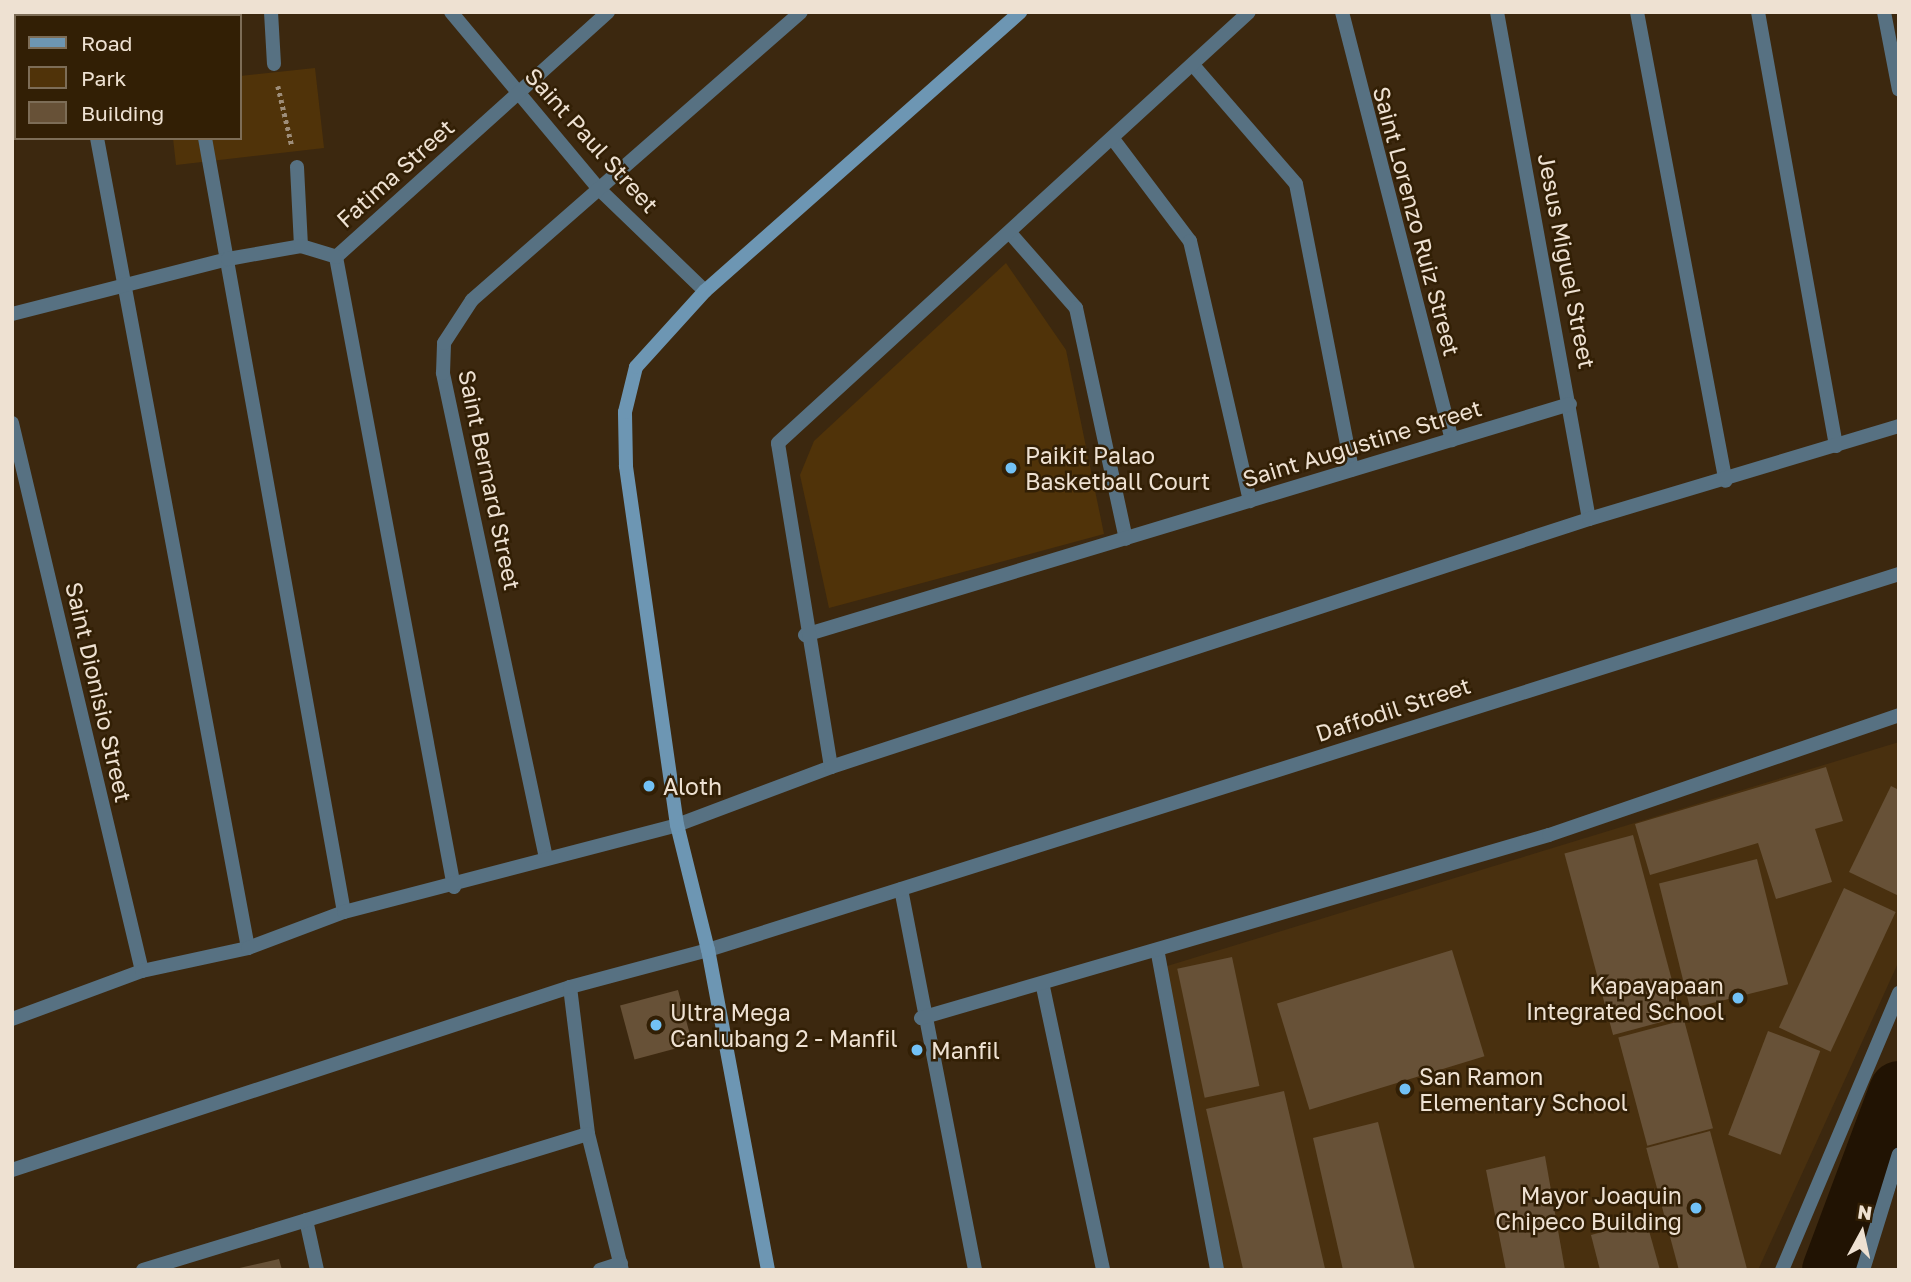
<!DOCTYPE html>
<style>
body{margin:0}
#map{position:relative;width:1911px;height:1282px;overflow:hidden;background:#3c280f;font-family:"Golos Text",sans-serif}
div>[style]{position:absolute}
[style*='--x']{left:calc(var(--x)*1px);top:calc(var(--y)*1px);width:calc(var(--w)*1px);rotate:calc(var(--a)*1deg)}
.built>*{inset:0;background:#49300f}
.green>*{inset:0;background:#503309}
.river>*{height:61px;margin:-30.5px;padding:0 30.5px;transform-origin:30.5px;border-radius:30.5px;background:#211303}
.building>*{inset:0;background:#675137;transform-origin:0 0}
.path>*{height:4.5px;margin-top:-2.25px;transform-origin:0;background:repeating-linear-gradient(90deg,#9e8e7a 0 3.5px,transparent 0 7px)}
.street>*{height:14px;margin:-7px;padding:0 7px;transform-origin:7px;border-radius:7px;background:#577182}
.secondary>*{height:14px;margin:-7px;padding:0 7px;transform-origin:7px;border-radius:7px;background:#6d96b3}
.dots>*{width:19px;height:19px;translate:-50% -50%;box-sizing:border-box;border:4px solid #321f05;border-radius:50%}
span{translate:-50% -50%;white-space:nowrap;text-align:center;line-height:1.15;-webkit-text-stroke:5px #321f05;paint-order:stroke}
.street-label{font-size:23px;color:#eee1d2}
.poi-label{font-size:23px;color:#eee1d2}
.left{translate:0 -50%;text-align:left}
.right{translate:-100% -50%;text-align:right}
.frame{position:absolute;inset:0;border:14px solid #eee1d2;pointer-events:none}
.legend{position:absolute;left:14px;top:14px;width:228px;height:126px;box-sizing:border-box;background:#321f05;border:2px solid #7d6d57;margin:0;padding:9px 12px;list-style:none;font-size:21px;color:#eee1d2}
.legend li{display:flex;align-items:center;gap:14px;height:35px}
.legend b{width:35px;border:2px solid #7d6d57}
.north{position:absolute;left:1827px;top:1198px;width:70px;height:70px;-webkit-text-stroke:5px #321f05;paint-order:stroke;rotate:8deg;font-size:19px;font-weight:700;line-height:28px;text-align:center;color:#eee1d2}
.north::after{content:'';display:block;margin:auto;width:24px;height:32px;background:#eee1d2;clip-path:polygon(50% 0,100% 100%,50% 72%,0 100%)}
</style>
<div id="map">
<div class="built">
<i style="clip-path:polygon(1899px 742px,1899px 961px,1758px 1270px,1224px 1270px,1164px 967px)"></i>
</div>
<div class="green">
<i style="clip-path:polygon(315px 68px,324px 148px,176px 165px,173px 138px,240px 138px,240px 76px)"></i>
<i style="clip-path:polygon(1006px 263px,1066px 350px,1104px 534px,829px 608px,800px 475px,814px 441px)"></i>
</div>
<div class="river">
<i style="--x:1832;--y:1270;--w:191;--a:-69.5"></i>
</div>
<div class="building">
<i style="clip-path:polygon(1826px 767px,1843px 821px,1815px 829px,1832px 882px,1776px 899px,1758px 843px,1650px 875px,1635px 824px)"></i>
<i style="clip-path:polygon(1891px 786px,1899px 790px,1899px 896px,1849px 872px)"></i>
<i style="left:1633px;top:835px;width:188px;height:71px;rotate:75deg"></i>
<i style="left:1757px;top:859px;width:129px;height:101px;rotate:76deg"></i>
<i style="left:1844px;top:888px;width:57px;height:154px;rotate:25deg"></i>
<i style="left:1452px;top:950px;width:111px;height:183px;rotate:73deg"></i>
<i style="left:1232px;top:957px;width:132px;height:56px;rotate:78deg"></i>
<i style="left:678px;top:990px;width:56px;height:60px;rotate:75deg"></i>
<i style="left:1684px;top:1020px;width:112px;height:68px;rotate:75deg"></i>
<i style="left:1768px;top:1031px;width:56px;height:111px;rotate:21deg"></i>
<i style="left:1284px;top:1091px;width:183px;height:80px;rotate:77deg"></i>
<i style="clip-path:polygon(1378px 1122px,1415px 1270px,1343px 1270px,1313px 1138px)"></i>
<i style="left:1710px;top:1131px;width:144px;height:66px;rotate:75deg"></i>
<i style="clip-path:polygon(1545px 1156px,1565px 1270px,1506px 1270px,1486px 1170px)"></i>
<i style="clip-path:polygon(1646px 1220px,1660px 1270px,1600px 1270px,1591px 1235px)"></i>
<i style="clip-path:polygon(279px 1259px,282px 1270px,235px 1270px,235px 1269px)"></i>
</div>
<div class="path">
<i style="--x:278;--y:86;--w:62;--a:76.9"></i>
</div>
<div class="street">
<i style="--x:72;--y:12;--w:4;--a:90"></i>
<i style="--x:181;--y:12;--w:4;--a:90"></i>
<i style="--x:271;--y:12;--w:52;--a:86.7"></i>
<i style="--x:451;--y:12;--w:231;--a:50.1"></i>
<i style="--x:599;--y:189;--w:147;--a:43.9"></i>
<i style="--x:1342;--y:12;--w:442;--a:75.6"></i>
<i style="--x:1497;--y:12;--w:515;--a:79.72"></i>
<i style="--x:1637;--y:12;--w:477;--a:79.3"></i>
<i style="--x:1758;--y:12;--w:441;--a:79.8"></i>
<i style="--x:1884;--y:12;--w:79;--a:79.1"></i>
<i style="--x:1193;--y:65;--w:157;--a:49.1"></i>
<i style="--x:1296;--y:184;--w:291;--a:78.9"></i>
<i style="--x:97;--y:138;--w:824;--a:79.44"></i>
<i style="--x:205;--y:138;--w:786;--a:79.82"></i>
<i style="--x:1113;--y:139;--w:128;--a:53"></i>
<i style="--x:1190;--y:241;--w:267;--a:77"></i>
<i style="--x:297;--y:167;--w:79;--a:87.1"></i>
<i style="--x:1010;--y:233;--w:100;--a:48.7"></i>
<i style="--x:1076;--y:308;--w:236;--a:77.8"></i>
<i style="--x:336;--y:257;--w:641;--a:79.39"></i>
<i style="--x:336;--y:257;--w:366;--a:-42"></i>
<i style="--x:12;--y:314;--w:223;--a:-14.3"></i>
<i style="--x:228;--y:259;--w:74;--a:-10.1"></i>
<i style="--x:301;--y:246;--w:37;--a:17"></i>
<i style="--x:12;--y:423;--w:563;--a:76.65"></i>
<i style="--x:805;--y:635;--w:799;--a:-16.8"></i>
<i style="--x:831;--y:767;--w:328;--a:-99.3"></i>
<i style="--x:778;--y:443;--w:638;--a:-42.46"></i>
<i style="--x:546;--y:858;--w:496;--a:-102"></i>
<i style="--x:443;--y:373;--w:30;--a:-88"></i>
<i style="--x:444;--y:343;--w:51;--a:-56.9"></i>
<i style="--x:472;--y:300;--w:437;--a:-41.2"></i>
<i style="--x:901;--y:889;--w:388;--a:79"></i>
<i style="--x:1158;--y:954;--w:321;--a:79.4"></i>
<i style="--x:570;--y:987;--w:148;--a:83"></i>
<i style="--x:588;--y:1134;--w:140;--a:76"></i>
<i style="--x:1043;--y:987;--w:289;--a:78"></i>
<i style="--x:921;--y:1018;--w:654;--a:-16.25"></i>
<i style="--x:1549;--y:835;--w:370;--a:-18.9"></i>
<i style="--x:12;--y:1019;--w:139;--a:-20.3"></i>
<i style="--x:142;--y:971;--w:108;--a:-12.2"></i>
<i style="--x:248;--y:948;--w:103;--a:-20.6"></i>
<i style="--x:344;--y:912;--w:344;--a:-14.6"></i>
<i style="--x:677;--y:825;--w:165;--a:-20.6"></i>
<i style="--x:831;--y:767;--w:798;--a:-18.12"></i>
<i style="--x:1589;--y:519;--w:324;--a:-16.7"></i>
<i style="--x:12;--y:1170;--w:587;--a:-18.16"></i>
<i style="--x:570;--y:987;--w:143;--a:-15"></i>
<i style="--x:708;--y:950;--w:1249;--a:-17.52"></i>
<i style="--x:306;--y:1220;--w:51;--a:77.6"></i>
<i style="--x:143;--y:1270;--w:465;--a:-17"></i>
<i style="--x:600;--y:1270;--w:22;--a:-18"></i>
<i style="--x:1782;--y:1270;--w:301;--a:-67.1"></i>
<i style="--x:1863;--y:1270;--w:121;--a:-72.8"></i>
</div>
<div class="secondary">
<i style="--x:768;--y:1270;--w:326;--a:-100.6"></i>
<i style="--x:708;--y:950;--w:129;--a:-103.9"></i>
<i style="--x:677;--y:825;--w:363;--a:-98.1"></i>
<i style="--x:626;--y:466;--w:54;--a:-91.1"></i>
<i style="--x:625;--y:412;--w:46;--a:-76.3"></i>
<i style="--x:636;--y:367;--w:103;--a:-47.8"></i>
<i style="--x:705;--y:291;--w:421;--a:-41.5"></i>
</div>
<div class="dots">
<i style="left:1011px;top:468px;background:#72c1f5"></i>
<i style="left:649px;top:786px;background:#72c1f5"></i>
<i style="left:1738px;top:998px;background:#72c1f5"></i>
<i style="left:656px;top:1025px;background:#72c1f5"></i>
<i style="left:917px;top:1050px;background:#72c1f5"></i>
<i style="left:1405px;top:1089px;background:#72c1f5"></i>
<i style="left:1696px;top:1208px;background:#72c1f5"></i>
</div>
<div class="street-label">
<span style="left:592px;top:140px;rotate:48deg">Saint Paul Street</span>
<span style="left:395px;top:173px;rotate:-42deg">Fatima Street</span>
<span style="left:1417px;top:221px;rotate:75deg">Saint Lorenzo Ruiz Street</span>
<span style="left:1567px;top:261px;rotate:79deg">Jesus Miguel Street</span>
<span style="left:1362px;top:443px;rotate:-17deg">Saint Augustine Street</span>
<span style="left:490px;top:480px;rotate:78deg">Saint Bernard Street</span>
<span style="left:99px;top:692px;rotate:77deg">Saint Dionisio Street</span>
<span style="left:1393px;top:709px;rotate:-18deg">Daffodil Street</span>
</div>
<div class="poi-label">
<span class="left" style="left:1025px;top:468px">Paikit Palao<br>Basketball Court</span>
<span class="left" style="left:663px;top:786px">Aloth</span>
<span class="right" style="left:1724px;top:998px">Kapayapaan<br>Integrated School</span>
<span class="left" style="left:670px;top:1025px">Ultra Mega<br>Canlubang 2 - Manfil</span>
<span class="left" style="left:931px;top:1050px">Manfil</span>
<span class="left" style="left:1419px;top:1089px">San Ramon<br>Elementary School</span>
<span class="right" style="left:1682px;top:1208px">Mayor Joaquin<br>Chipeco Building</span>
</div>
<div class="frame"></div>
<ul class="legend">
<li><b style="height:9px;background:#6d96b3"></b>Road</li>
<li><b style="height:19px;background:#503309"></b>Park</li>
<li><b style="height:19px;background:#675137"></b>Building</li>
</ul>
<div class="north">N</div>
</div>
